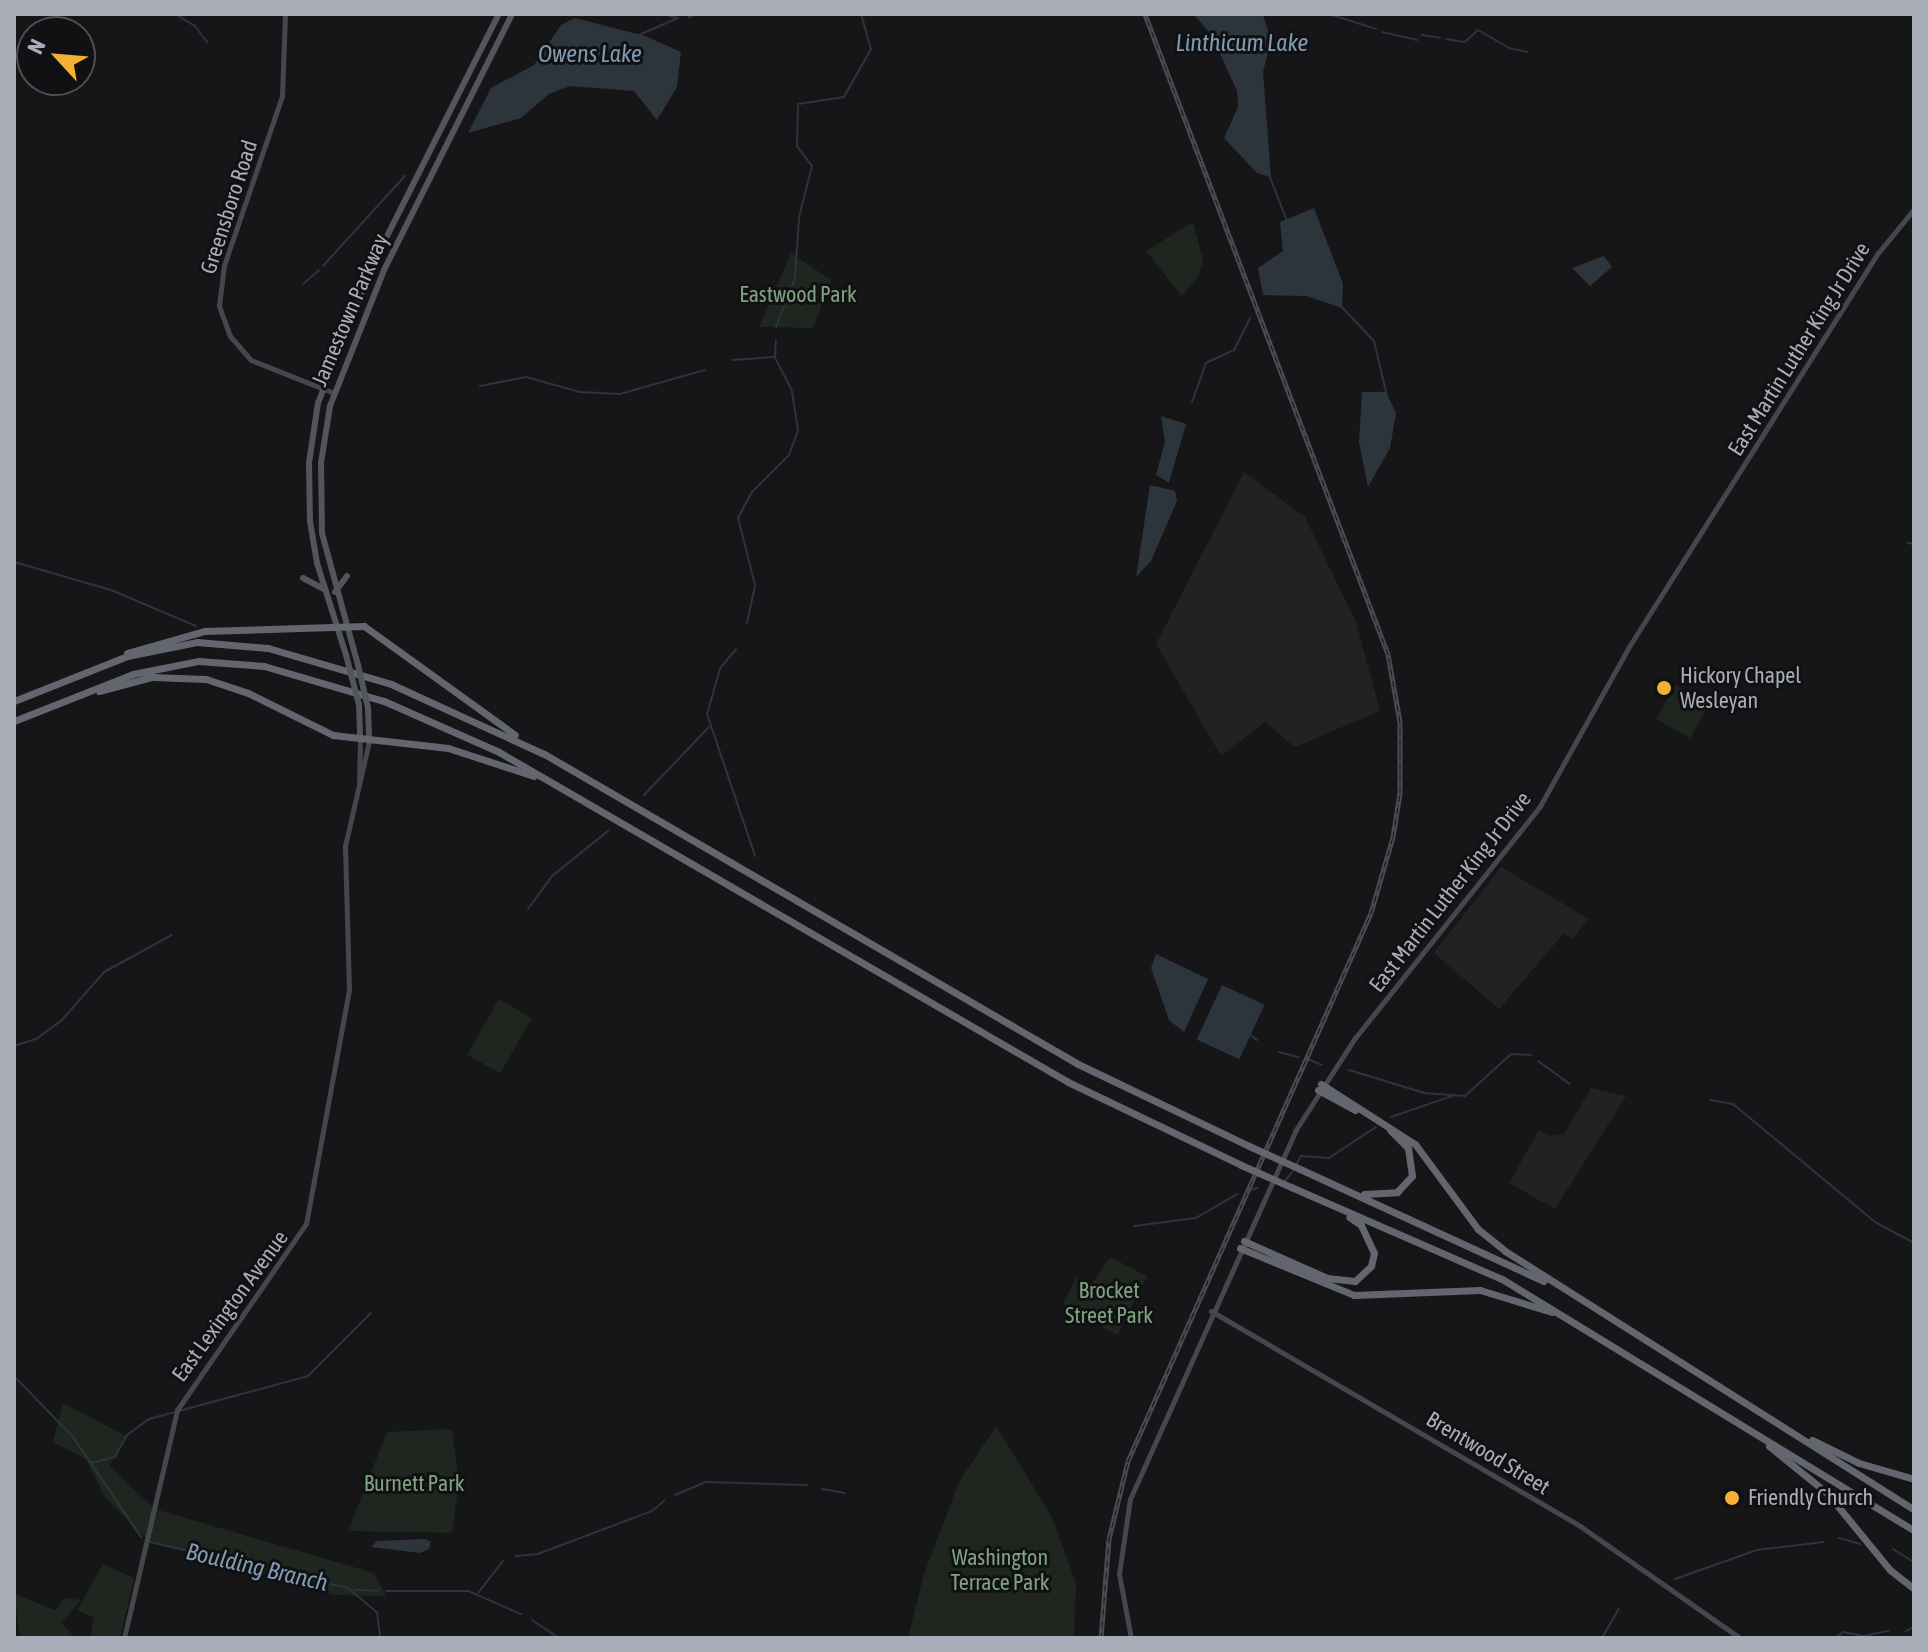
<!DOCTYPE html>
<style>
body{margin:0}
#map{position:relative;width:1928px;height:1652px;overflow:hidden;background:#161618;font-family:"Asap Condensed",sans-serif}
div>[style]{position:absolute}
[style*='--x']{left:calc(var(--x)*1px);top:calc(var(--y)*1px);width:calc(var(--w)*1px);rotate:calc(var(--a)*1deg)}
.built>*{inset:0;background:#222225}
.green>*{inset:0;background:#1e261f;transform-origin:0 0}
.water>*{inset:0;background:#2c353c;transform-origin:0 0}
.stream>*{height:2px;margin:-1px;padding:0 1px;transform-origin:1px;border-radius:1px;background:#2c353c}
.secondary>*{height:5px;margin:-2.5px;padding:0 2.5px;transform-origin:2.5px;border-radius:2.5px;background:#45474d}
.primary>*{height:6px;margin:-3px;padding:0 3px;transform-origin:3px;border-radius:3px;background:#53555c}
.motorway>*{height:7px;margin:-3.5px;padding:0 3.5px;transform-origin:3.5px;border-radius:3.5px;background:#63666e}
.rail>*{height:5px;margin-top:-2.5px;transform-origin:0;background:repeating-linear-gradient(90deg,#111113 0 6px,#4a4c52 0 12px);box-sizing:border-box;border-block:2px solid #4a4c52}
.primary-bridge>*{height:6px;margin:-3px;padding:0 3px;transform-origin:3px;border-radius:3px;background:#53555c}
.motorway-bridge>*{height:7px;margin:-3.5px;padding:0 3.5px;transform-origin:3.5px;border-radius:3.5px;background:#63666e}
.dots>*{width:22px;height:22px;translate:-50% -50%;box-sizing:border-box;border:4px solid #111113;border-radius:50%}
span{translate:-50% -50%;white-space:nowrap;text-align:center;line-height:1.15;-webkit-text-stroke:6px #111113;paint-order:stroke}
.street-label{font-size:22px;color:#a8adb8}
.park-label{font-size:22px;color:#7fa381}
.poi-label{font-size:22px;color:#a8adb8}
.left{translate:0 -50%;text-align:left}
.water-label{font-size:24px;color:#7f9bb3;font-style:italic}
.frame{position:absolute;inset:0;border:16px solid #a8adb8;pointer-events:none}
.north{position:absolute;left:16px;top:16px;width:80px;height:80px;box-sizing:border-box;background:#111113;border:2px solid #4d4f55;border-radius:50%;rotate:296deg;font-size:22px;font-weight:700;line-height:32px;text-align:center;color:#a8adb8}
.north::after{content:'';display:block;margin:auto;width:28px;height:36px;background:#f2b134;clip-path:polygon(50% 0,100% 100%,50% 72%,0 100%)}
</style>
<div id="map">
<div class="built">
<i style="clip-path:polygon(1244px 472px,1305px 517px,1356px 622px,1380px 711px,1295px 747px,1265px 722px,1221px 756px,1156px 644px)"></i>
<i style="clip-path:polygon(1501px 867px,1589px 919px,1572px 939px,1564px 933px,1499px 1009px,1434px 953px)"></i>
<i style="clip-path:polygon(1591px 1088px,1626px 1096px,1555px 1209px,1509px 1183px,1539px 1130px,1549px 1136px,1564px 1134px)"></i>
</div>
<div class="green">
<i style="clip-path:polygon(1193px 222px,1203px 260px,1199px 275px,1182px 296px,1146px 251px)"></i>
<i style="clip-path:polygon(791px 253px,831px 280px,813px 328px,759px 327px)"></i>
<i style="left:1675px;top:685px;width:39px;height:39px;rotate:29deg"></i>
<i style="left:499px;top:999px;width:38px;height:64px;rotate:30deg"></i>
<i style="clip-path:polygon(1110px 1257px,1147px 1276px,1117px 1335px,1063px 1304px,1076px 1278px,1091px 1285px)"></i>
<i style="clip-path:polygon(63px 1403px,126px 1436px,109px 1466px,155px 1509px,374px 1573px,386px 1596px,334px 1595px,147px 1540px,104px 1496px,86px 1459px,53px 1442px)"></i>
<i style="clip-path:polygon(996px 1426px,1052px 1517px,1076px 1583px,1074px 1638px,908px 1638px,924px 1574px,959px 1482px)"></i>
<i style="clip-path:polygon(452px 1429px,459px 1482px,452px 1533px,348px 1531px,387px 1432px)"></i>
<i style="clip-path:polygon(103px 1564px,134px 1578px,120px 1638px,90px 1638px,94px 1618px,77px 1610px)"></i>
<i style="clip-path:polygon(14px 1594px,55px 1610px,64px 1598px,81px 1600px,62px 1623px,75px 1638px,20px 1638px)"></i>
</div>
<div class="water">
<i style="clip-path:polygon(1193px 14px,1263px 14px,1271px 41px,1263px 72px,1271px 177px,1257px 173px,1224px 138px,1238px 107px,1237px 91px,1211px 34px)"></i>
<i style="clip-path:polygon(575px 18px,645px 36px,681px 52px,677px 87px,657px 120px,634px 91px,570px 86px,549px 94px,521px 118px,468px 133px,491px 88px,534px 65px,561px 25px)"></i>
<i style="clip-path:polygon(1314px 208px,1343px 284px,1342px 308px,1306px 296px,1263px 295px,1258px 268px,1283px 251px,1280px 222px)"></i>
<i style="clip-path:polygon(1604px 256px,1612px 267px,1590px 286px,1572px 268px)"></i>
<i style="clip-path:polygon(1362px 392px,1386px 392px,1396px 413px,1390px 448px,1368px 487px,1359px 442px)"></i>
<i style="clip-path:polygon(1161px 416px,1186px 424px,1169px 483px,1156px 475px,1165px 442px)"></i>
<i style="clip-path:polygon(1150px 485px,1175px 491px,1177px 501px,1151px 561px,1136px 577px)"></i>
<i style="clip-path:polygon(1156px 954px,1208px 979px,1184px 1032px,1169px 1020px,1151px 968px)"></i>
<i style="left:1222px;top:985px;width:47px;height:60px;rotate:25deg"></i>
<i style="clip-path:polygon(426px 1539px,431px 1542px,429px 1549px,420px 1553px,371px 1547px,377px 1541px)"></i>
</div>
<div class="stream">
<i style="--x:175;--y:14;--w:23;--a:31"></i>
<i style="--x:195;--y:26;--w:21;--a:53"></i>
<i style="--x:664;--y:14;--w:13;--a:18"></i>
<i style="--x:1329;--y:14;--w:49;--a:17.7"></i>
<i style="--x:689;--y:17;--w:8;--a:-23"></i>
<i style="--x:1382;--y:32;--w:36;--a:13"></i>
<i style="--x:639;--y:35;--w:43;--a:-23.6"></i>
<i style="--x:1422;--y:35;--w:18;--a:9"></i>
<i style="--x:1446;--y:39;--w:19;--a:9"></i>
<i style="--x:1465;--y:42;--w:18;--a:-43"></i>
<i style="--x:1478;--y:30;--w:36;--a:30"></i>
<i style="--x:1509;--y:48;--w:19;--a:12"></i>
<i style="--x:1269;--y:175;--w:49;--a:68.6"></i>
<i style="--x:323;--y:266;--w:122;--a:-47.7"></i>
<i style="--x:303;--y:284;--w:21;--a:-41"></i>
<i style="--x:1342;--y:307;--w:47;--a:46.7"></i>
<i style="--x:1374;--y:341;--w:57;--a:76.7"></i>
<i style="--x:776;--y:327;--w:53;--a:-68.8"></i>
<i style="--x:795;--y:278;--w:61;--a:-86.2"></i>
<i style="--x:799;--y:217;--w:53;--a:-75.7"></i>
<i style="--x:812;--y:166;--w:25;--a:-127"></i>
<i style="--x:797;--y:146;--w:42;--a:-88.6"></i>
<i style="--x:798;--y:104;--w:47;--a:-8.7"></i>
<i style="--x:844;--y:97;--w:55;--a:-60.6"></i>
<i style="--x:871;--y:49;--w:36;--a:-106"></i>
<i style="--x:732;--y:360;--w:42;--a:-4.1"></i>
<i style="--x:480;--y:386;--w:47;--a:-11.1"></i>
<i style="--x:526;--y:377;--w:56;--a:15.5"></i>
<i style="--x:580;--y:392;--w:40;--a:2.9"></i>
<i style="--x:620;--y:394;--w:88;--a:-15.8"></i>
<i style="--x:1192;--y:402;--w:41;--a:-70.3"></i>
<i style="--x:1206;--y:363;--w:31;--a:-25"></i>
<i style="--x:1234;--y:350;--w:36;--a:-63"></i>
<i style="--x:1908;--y:543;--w:6;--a:9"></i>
<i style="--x:14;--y:562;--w:101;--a:16.1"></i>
<i style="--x:111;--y:590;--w:92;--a:23"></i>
<i style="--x:747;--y:623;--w:39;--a:-78"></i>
<i style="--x:755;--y:585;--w:69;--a:-104.2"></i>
<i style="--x:738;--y:518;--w:30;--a:-62"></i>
<i style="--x:752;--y:492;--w:52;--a:-45"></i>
<i style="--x:789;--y:455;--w:27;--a:-70"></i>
<i style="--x:798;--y:430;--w:39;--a:-99"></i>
<i style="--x:792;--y:391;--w:38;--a:-117"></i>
<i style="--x:775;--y:357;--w:17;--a:-87"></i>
<i style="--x:736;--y:649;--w:26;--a:129"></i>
<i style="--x:720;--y:669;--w:47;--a:106.1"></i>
<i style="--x:707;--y:714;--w:150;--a:71.3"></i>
<i style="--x:644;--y:795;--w:94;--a:-46.3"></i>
<i style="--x:528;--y:909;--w:41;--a:-54"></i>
<i style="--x:552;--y:876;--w:72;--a:-38.8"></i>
<i style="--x:1249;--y:1034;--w:10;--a:37"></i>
<i style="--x:14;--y:1046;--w:23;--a:-18"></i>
<i style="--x:36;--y:1039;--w:32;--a:-36"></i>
<i style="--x:62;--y:1020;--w:64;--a:-48.8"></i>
<i style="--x:104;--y:972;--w:77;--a:-28.6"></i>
<i style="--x:1279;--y:1052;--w:20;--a:15"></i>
<i style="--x:1308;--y:1059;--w:15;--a:23"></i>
<i style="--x:1538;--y:1061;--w:39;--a:36"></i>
<i style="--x:1349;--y:1070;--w:78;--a:17"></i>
<i style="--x:1424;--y:1093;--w:41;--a:4.2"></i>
<i style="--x:1465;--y:1096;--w:62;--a:-42.4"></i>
<i style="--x:1511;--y:1054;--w:20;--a:3"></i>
<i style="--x:1710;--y:1100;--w:23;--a:10"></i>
<i style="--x:1733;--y:1104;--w:185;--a:39.7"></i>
<i style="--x:1875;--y:1222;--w:44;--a:28.3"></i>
<i style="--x:1391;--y:1117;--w:65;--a:-19"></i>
<i style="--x:1296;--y:1165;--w:10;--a:-61"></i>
<i style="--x:1301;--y:1156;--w:28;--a:4"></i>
<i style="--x:1329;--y:1158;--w:56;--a:-33.4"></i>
<i style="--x:1285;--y:1181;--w:13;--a:-51"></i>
<i style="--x:1250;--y:1190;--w:8;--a:-14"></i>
<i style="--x:1134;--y:1226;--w:63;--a:-7.4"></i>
<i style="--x:1196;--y:1218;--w:48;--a:-30.3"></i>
<i style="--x:14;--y:1376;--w:85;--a:46"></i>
<i style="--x:73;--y:1437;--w:121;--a:55.8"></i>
<i style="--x:91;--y:1463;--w:25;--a:-14"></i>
<i style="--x:115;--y:1457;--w:25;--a:-61"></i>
<i style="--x:127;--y:1435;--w:27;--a:-36"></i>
<i style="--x:149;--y:1419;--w:165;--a:-15.1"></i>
<i style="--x:308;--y:1376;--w:89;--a:-45"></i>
<i style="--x:822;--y:1489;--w:23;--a:10"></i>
<i style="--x:675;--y:1495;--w:34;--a:-23"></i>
<i style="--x:706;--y:1482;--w:101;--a:1.7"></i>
<i style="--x:1839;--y:1538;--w:22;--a:16"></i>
<i style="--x:150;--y:1542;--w:203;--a:13.1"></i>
<i style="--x:348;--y:1588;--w:38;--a:40"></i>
<i style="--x:377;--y:1612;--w:26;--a:83"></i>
<i style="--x:1893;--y:1549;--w:25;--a:32"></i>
<i style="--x:516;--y:1556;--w:22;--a:-5"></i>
<i style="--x:538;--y:1554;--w:122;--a:-20.7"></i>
<i style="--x:652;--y:1511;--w:16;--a:-40"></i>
<i style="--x:1675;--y:1579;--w:87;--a:-19.5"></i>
<i style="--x:1757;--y:1550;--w:67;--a:-6.8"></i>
<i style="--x:355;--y:1590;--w:23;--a:2"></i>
<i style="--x:386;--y:1591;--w:82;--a:0"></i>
<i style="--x:468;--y:1591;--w:58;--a:23.5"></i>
<i style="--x:478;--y:1593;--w:41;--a:-52"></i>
<i style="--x:532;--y:1620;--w:32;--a:34"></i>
<i style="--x:1906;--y:1631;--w:9;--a:-27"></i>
<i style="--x:1602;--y:1638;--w:34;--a:-60"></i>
<i style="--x:1836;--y:1638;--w:9;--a:-41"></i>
<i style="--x:1843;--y:1632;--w:21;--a:11"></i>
<i style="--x:1864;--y:1636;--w:25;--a:-12"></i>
</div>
<div class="secondary">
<i style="--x:285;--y:14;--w:82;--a:92.1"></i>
<i style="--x:282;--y:96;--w:179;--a:108.9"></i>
<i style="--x:224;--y:265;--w:41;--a:97"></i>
<i style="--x:219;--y:306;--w:32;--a:70"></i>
<i style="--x:230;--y:336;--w:32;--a:49"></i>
<i style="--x:251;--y:360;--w:89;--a:21.7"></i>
<i style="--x:359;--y:781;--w:41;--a:-88.6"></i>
<i style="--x:1211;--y:1311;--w:427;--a:30.2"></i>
<i style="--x:1580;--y:1526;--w:195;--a:35"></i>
<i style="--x:124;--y:1638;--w:234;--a:-76.9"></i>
<i style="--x:177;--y:1410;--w:226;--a:-55.3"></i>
<i style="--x:306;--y:1224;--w:238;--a:-79.6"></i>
<i style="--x:349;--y:990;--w:144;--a:-91.6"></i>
<i style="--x:345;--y:846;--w:108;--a:-77.1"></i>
<i style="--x:1131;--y:1638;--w:65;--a:-100.6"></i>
<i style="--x:1119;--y:1574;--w:76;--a:-81.7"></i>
<i style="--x:1130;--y:1499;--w:403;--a:-65.8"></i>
<i style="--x:1295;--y:1131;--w:111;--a:-57.2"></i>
<i style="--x:1355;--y:1038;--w:297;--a:-51.4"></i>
<i style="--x:1540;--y:806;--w:184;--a:-60.8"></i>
<i style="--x:1630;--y:645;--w:464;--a:-57.7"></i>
<i style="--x:1878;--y:253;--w:57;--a:-50.7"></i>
</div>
<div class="primary">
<i style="--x:303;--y:578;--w:24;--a:28"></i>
<i style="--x:335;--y:592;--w:20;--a:-53"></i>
<i style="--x:346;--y:655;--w:96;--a:-107.5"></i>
<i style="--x:317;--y:563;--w:43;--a:-99.5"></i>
<i style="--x:310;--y:521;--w:58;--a:-91"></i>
<i style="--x:309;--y:463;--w:61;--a:-81.5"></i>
<i style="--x:318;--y:403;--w:149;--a:-68.4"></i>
<i style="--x:373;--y:264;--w:280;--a:-63.3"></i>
<i style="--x:358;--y:665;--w:137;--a:-105.3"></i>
<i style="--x:322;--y:533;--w:70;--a:-90.8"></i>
<i style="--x:321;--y:463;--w:58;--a:-81"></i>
<i style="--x:330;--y:406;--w:146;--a:-68.3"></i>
<i style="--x:384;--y:270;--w:286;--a:-63.4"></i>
<i style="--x:359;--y:705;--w:35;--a:88"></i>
<i style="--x:368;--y:708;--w:33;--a:88"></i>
</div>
<div class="motorway">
<i style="--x:127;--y:653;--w:81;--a:-15.8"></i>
<i style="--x:205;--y:631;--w:159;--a:-1.8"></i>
<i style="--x:364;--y:626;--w:186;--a:35.8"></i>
<i style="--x:99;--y:691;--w:55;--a:-14.8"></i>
<i style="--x:152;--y:677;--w:54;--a:2.1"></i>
<i style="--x:206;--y:679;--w:44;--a:18.4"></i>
<i style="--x:248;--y:693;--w:95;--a:26.3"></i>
<i style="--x:333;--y:735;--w:116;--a:6.4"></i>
<i style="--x:448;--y:748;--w:90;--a:18"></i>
<i style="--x:14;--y:701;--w:122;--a:-21.7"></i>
<i style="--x:127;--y:656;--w:71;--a:-11.3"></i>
<i style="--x:197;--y:642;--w:71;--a:4.8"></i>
<i style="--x:268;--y:648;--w:128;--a:16.3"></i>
<i style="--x:391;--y:684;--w:170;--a:24.6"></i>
<i style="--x:546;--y:755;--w:615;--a:30.15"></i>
<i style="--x:1078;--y:1064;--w:190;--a:25.6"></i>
<i style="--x:14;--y:721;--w:128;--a:-21.6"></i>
<i style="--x:133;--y:674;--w:66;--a:-11.3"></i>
<i style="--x:198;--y:661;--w:66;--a:4.3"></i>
<i style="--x:264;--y:666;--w:125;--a:16.3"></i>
<i style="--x:384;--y:701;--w:126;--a:23.9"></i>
<i style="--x:499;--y:752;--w:658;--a:30.11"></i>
<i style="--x:1068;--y:1082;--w:192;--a:25.6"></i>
<i style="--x:1321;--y:1084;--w:112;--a:32.6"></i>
<i style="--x:1415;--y:1144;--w:106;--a:53.5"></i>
<i style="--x:1478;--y:1229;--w:35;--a:39"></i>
<i style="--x:1505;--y:1251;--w:484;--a:32.3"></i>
<i style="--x:1318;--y:1090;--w:42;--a:28.4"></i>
<i style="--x:1300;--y:1169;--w:268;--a:24.7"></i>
<i style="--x:1291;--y:1187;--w:230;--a:23.6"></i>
<i style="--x:1502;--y:1279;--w:482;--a:31.4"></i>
<i style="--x:1364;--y:1194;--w:33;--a:-3"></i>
<i style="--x:1397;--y:1192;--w:22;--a:-47"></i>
<i style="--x:1412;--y:1176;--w:28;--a:-98"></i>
<i style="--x:1408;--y:1148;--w:25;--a:-135"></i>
<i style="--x:1244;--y:1241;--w:91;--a:24"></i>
<i style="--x:1327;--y:1278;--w:28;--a:6"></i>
<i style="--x:1355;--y:1281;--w:22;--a:-43"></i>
<i style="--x:1371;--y:1266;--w:13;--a:-77"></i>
<i style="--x:1374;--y:1253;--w:31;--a:-115"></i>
<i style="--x:1361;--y:1225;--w:14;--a:-146"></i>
<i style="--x:1240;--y:1248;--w:123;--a:22.4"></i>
<i style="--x:1354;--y:1295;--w:126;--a:-2.3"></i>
<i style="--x:1480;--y:1290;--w:75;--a:17"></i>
<i style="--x:1812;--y:1440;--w:52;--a:26.1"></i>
<i style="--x:1859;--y:1463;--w:57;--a:16.2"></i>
<i style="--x:1769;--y:1446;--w:75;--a:39"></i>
<i style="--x:1827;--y:1493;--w:99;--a:50.7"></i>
<i style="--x:1890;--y:1570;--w:31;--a:38"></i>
</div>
<div class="rail">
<i style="--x:1101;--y:1638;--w:99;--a:-85.4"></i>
<i style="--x:1109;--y:1539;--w:80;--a:-76.3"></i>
<i style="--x:1128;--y:1461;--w:599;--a:-66.09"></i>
<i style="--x:1371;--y:913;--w:79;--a:-73.9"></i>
<i style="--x:1393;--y:837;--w:45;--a:-81"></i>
<i style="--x:1400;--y:793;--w:71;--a:-90"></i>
<i style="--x:1400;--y:722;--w:69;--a:-100"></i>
<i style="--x:1388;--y:654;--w:685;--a:-110.79"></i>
</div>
<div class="primary-bridge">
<i style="--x:346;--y:655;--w:52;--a:75.4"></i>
<i style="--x:358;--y:665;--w:44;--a:76.9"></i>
</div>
<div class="motorway-bridge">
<i style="--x:1249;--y:1146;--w:56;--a:24.3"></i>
<i style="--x:1241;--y:1165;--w:55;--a:23.7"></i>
</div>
<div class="dots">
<i style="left:1664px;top:688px;background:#f2b134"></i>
<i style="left:1732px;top:1498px;background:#f2b134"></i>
</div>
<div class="street-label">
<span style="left:229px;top:207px;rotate:-72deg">Greensboro Road</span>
<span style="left:350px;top:310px;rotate:-67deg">Jamestown Parkway</span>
<span style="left:1799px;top:349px;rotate:-58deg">East Martin Luther King Jr Drive</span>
<span style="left:1450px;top:892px;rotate:-52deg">East Martin Luther King Jr Drive</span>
<span style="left:230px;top:1306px;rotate:-54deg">East Lexington Avenue</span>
<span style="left:1488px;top:1453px;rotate:31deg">Brentwood Street</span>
</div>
<div class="park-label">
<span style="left:798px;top:295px">Eastwood Park</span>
<span style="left:1109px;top:1303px">Brocket<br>Street Park</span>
<span style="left:414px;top:1484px">Burnett Park</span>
<span style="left:1000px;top:1570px">Washington<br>Terrace Park</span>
</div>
<div class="poi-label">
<span class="left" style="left:1680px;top:688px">Hickory Chapel<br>Wesleyan</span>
<span class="left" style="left:1748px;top:1498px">Friendly Church</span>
</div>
<div class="water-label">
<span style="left:1242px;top:43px">Linthicum Lake</span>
<span style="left:590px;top:54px">Owens Lake</span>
<span style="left:257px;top:1567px;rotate:13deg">Boulding Branch</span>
</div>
<div class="frame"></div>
<div class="north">N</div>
</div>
